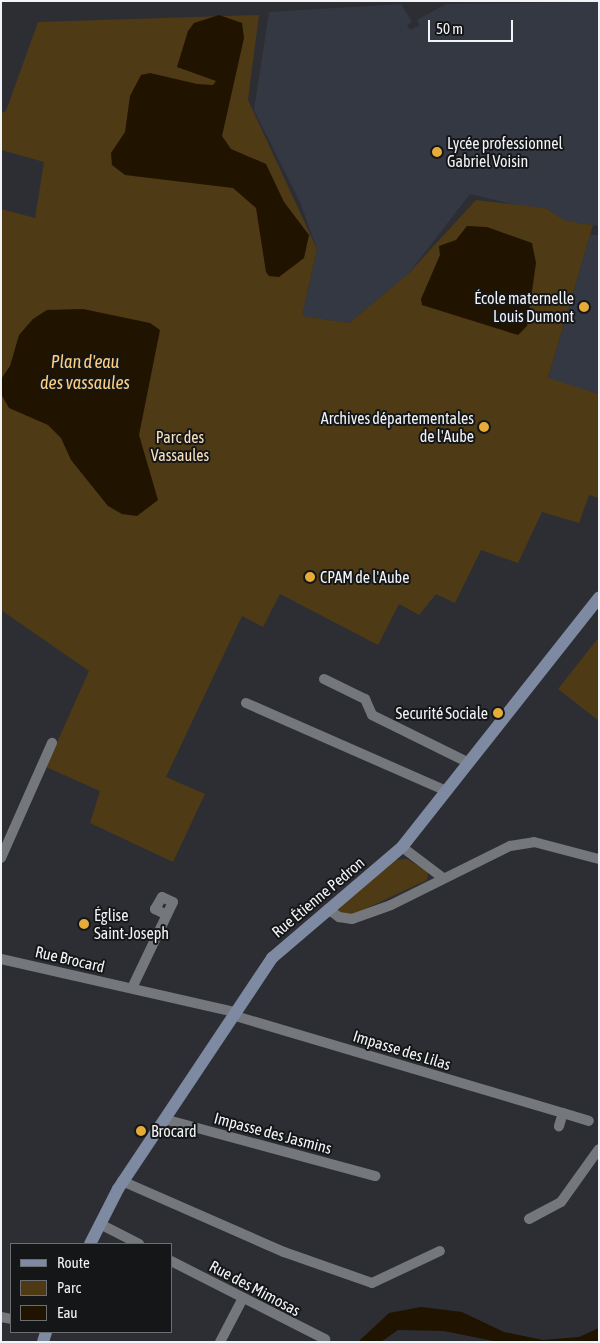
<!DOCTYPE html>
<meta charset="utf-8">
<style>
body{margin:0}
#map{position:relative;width:600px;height:1343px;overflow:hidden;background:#2c2e33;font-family:"Asap Condensed",sans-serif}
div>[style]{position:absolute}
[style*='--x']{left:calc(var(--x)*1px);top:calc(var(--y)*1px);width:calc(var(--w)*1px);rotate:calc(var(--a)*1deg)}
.built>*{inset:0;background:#343843}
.green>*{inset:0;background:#4e3a14}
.water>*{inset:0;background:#201400}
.street>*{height:10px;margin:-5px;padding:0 5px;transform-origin:5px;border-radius:5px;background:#74777c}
.secondary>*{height:12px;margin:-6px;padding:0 6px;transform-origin:6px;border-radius:6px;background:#7e89a2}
.dots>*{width:14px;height:14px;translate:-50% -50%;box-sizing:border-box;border:2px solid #151618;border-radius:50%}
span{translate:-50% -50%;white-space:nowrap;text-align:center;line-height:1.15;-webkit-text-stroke:4px #151618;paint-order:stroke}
.poi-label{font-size:16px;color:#f1f3f6}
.left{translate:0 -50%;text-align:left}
.right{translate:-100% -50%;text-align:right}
.park-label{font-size:16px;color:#f8e1bc}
.street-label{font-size:16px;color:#f1f3f6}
.water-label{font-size:18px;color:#fdd082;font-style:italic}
.frame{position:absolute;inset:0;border:2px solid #f1f3f6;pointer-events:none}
.legend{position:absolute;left:10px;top:1243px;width:162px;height:90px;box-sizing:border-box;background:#151618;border:1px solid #6d6e71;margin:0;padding:6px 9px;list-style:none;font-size:15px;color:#f1f3f6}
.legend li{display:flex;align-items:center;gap:10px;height:25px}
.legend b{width:25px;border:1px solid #6d6e71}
.scale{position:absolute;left:428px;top:20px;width:85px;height:22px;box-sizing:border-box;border:2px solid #f1f3f6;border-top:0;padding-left:6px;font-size:15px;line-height:18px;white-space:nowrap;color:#f1f3f6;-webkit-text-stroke:4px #151618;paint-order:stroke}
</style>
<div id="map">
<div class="built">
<i style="clip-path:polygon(599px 2px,599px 226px,566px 221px,545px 208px,529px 208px,470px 194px,408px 274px,349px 323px,302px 316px,317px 249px,300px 202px,254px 110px,269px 12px,401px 4px,412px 22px,407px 25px,410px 30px,420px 25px,417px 20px,446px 4px)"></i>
<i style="clip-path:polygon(590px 235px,599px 235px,599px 394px,548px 379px)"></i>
</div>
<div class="green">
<i style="clip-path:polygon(259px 15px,248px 100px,317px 249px,302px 316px,349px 323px,408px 274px,476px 200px,545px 208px,566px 221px,593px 225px,548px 378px,599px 394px,599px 498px,589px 495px,579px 523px,542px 512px,518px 563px,481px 550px,455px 603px,436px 594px,419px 615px,399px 604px,378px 645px,280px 594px,263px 627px,242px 616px,166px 777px,205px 794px,173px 862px,90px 823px,100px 791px,46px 767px,89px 671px,1px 610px,1px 209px,35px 218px,44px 162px,1px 150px,1px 113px,6px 111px,38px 22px)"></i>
<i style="clip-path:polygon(599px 637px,599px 721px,558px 689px)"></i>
<i style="clip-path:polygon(407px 859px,428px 872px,427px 880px,350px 916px,337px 912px,338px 906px,394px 860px)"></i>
</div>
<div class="water">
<i style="clip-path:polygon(219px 15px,242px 23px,244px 38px,222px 136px,231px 149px,266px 164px,284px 202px,309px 235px,304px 258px,279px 277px,269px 276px,266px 272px,256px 208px,233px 188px,125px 175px,112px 165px,111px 153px,125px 132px,130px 96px,141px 75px,150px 73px,197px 84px,213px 85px,216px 81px,177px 67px,188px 31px,194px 23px)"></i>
<i style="clip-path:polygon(467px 226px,487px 227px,532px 243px,536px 263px,527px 326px,518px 335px,422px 305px,421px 299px,440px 255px,439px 246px,456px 240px)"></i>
<i style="clip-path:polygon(83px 309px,150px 323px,160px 330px,139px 435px,158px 500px,137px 516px,122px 514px,108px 506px,71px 460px,61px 438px,48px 425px,9px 408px,1px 394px,1px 379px,10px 366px,19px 335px,33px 319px,47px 310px)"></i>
<i style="clip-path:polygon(421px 1307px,462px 1312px,504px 1332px,543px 1340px,579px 1337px,599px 1328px,599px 1342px,498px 1342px,444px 1331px,398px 1330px,381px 1342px,358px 1342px,389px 1313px)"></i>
</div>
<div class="street">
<i style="--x:324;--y:679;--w:46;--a:26"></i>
<i style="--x:365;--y:699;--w:17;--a:66"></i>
<i style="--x:372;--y:715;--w:108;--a:26.3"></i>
<i style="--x:246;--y:703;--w:219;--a:23.7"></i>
<i style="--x:402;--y:847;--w:51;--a:37.1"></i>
<i style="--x:1;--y:858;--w:126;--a:-66.1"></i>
<i style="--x:328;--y:909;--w:14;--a:36"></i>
<i style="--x:339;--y:917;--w:13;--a:9"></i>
<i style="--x:352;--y:919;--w:41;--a:-19.7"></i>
<i style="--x:391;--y:905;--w:133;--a:-26.4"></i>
<i style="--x:510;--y:846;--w:24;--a:-9"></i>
<i style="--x:534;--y:842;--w:67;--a:14.7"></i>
<i style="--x:1;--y:959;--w:239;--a:12.8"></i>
<i style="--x:132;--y:988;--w:95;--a:-64.5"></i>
<i style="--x:173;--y:902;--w:12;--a:-156"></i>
<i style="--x:162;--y:897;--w:14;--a:120"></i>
<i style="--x:155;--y:909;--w:13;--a:27"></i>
<i style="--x:232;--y:1015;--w:345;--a:16.5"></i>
<i style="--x:563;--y:1113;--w:14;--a:107"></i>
<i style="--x:563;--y:1113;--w:27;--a:17"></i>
<i style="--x:164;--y:1119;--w:219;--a:15.1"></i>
<i style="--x:122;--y:1181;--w:177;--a:23.7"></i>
<i style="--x:284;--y:1252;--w:93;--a:19.4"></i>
<i style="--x:372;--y:1283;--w:75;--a:-25.2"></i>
<i style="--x:529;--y:1219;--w:36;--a:-28"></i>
<i style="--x:561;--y:1202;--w:65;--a:-54.4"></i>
<i style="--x:100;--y:1224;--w:44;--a:27.1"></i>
<i style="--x:171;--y:1261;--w:173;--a:26.9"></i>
<i style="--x:1;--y:1317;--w:10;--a:11"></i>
<i style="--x:220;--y:1342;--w:50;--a:-62.4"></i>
</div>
<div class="secondary">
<i style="--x:90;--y:1244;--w:62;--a:-63"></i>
<i style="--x:118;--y:1189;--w:278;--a:-56.3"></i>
<i style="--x:272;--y:958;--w:171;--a:-40.5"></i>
<i style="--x:402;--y:847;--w:318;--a:-51.7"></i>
<i style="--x:43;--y:1342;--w:10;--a:-73"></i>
</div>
<div class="dots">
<i style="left:437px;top:152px;background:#e7ac37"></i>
<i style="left:584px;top:307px;background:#e7ac37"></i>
<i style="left:484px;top:427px;background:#e7ac37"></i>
<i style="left:310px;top:577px;background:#e7ac37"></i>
<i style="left:498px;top:713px;background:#e7ac37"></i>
<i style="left:84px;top:924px;background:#e7ac37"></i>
<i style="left:141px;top:1131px;background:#e7ac37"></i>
</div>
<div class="poi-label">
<span class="left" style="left:447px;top:152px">Lycée professionnel<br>Gabriel Voisin</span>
<span class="right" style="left:574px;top:307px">École maternelle<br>Louis Dumont</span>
<span class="right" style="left:474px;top:427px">Archives départementales<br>de l'Aube</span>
<span class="left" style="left:320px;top:577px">CPAM de l'Aube</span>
<span class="right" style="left:488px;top:713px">Securité Sociale</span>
<span class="left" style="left:94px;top:924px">Église<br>Saint-Joseph</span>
<span class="left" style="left:151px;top:1131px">Brocard</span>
</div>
<div class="park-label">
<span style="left:180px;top:446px">Parc des<br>Vassaules</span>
</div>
<div class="street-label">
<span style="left:318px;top:897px;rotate:-40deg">Rue Étienne Pedron</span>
<span style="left:70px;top:959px;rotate:13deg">Rue Brocard</span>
<span style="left:402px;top:1050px;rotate:17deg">Impasse des Lilas</span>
<span style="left:273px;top:1133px;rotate:15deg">Impasse des Jasmins</span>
<span style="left:255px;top:1288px;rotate:28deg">Rue des Mimosas</span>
</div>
<div class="water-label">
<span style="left:85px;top:373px">Plan d'eau<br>des vassaules</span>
</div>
<div class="frame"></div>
<ul class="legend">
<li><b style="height:6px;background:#7e89a2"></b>Route</li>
<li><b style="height:14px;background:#4e3a14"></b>Parc</li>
<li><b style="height:14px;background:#201400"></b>Eau</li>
</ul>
<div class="scale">50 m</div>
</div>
